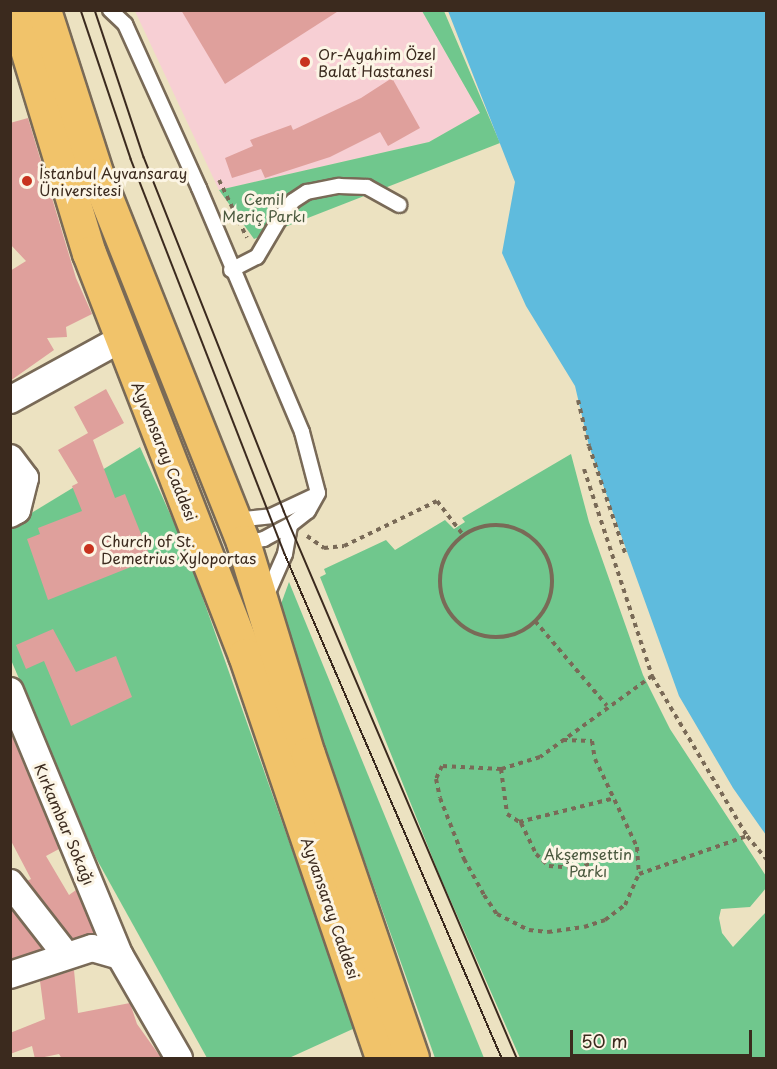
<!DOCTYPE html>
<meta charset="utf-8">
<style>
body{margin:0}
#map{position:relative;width:777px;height:1069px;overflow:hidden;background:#ece2c1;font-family:"Playpen Sans",sans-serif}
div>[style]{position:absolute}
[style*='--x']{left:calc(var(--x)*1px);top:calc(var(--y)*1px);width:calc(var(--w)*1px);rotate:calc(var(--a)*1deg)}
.built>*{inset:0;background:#f7cfd4}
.green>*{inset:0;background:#70c78d}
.water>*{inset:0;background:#5fbbdd}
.building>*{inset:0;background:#dfa09c}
.path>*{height:4px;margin-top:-2px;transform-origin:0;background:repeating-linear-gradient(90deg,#796a57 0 4.5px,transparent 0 9px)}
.path>.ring{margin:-2px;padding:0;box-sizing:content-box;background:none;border:4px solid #796a57;border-radius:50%}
.roads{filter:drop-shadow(2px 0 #796a57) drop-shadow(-2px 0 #796a57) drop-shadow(0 2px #796a57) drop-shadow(0 -2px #796a57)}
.service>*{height:14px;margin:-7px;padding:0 7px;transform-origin:7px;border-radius:7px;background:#fff}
.minor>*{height:26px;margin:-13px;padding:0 13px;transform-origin:13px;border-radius:13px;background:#fff}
.primary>*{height:33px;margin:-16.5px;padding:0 16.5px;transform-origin:16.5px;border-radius:16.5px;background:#f1c36a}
.tram>*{height:1.5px;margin:-0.75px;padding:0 0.75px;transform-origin:0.75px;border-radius:0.75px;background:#3b2a1e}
.dots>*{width:16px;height:16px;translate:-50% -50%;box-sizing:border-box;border:3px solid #fcf5e5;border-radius:50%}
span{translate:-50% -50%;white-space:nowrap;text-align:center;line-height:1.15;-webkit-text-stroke:6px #fcf5e5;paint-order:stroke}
.poi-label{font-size:15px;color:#3b2a1e}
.left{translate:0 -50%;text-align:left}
.park-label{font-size:15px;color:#4b593f}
.street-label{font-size:15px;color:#3b2a1e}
.frame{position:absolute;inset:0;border:12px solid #3b2a1e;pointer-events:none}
.scale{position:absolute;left:570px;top:1030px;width:182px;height:27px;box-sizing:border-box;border:3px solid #3b2a1e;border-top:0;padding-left:8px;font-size:18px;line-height:21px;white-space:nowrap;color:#3b2a1e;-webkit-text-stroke:4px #fcf5e5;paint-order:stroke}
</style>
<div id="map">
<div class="built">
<i style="clip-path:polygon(135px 11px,422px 11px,480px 113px,429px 142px,219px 190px)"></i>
</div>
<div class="green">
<i style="clip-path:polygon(422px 11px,444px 11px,500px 143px,254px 239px,219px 190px,429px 142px,480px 113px)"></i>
<i style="clip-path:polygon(140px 447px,184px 545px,355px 1028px,289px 1058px,207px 1058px,96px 858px,11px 660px,10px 526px)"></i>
<i style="clip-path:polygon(571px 454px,589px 522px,643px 675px,670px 729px,766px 876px,766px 888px,750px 907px,721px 909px,719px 918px,722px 933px,733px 947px,766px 912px,766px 1058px,520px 1058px,439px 874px,320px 577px,326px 574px,324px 569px,386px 540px,395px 550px,445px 520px,454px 529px,465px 522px,462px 518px)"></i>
<i style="clip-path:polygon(289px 582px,484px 1058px,435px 1058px,277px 615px)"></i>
</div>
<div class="water">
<i style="clip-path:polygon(448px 11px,766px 11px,766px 835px,733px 788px,679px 696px,589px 446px,575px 386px,526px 306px,502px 253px,515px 182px)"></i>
</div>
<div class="building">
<i style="clip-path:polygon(181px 10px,340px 10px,225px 84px)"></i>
<i style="clip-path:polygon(392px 78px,420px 128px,388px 146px,380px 132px,330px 157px,265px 178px,261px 169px,232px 178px,225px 158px,253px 146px,250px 140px,291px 125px,293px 130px,361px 98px)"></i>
<i style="clip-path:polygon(28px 118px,76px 278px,92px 314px,66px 327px,67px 337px,47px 338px,54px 350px,10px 381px,10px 271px,26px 261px,10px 244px,10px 123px)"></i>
<i style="clip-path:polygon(106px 389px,124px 423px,93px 440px,115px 498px,125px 494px,151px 559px,48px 600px,27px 539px,40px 534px,38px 528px,82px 511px,72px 486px,78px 483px,58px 450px,88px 433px,74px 407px)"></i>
<i style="clip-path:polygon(53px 629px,76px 672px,116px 656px,132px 697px,71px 726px,44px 661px,26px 669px,16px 645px)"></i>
<i style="clip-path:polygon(10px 731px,59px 849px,46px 856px,69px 895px,76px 890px,94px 932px,91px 934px,72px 939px,27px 881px,31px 879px,10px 839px)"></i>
<i style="clip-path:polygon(10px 908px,42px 949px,10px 959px)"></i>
<i style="clip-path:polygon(74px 970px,78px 1013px,130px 1003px,137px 1024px,162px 1059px,62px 1059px,59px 1054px,35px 1059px,32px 1046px,10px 1054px,10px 1033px,45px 1019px,40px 981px)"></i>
</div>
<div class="path">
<i style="--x:219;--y:180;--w:64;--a:64.2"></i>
<i style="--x:578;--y:400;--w:47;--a:76.6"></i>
<i style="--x:589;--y:446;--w:116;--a:71.4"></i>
<i style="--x:584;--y:469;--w:218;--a:71.8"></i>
<i style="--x:652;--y:676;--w:186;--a:59.3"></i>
<i style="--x:747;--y:836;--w:30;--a:50"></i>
<i class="ring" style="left:440px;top:525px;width:108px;height:108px"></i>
<i style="--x:307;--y:536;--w:21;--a:35"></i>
<i style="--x:324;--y:548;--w:20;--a:-6"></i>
<i style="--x:344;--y:546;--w:103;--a:-25.8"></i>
<i style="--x:437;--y:501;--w:44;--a:52.4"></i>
<i style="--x:535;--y:621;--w:111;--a:49.7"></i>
<i style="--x:652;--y:676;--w:138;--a:144.1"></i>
<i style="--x:540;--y:757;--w:41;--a:162.9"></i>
<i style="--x:501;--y:769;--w:59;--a:-177.1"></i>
<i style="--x:442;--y:766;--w:14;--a:115"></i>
<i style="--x:436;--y:779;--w:19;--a:78"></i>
<i style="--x:440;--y:798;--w:66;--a:68.5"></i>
<i style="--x:464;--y:859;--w:41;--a:60.9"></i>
<i style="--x:484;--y:895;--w:23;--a:56"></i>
<i style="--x:497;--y:914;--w:36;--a:27"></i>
<i style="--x:529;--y:930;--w:19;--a:6"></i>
<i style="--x:548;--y:932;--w:36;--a:-8"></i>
<i style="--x:584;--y:927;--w:22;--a:-18"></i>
<i style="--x:605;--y:920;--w:25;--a:-37"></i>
<i style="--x:625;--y:905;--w:34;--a:-66"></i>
<i style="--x:639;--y:874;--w:114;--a:-19.4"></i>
<i style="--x:563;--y:740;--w:29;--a:2"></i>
<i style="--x:592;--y:741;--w:18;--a:81"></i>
<i style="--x:595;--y:759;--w:98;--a:64.5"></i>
<i style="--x:637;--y:847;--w:27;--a:86"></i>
<i style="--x:501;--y:769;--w:45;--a:82.4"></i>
<i style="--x:507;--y:814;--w:17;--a:33"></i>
<i style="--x:521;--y:823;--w:34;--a:64"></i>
<i style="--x:536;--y:854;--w:18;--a:43"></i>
<i style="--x:549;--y:866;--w:27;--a:4"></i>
<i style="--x:576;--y:868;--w:64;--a:-15.3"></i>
<i style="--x:519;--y:822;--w:99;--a:-14"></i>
</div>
<div class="roads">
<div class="service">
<i style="--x:110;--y:10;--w:21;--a:43"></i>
<i style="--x:125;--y:24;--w:180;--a:65.7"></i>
<i style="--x:199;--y:188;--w:265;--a:67.1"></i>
<i style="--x:302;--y:432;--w:63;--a:75.3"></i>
<i style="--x:318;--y:493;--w:21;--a:119"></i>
<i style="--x:308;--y:511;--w:23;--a:142"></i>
<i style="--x:290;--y:525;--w:30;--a:152"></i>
<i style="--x:264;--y:539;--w:20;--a:169"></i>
<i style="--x:231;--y:270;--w:29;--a:-27"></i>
<i style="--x:257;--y:257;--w:45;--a:-59.5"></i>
<i style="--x:280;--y:218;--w:21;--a:-53"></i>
<i style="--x:293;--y:201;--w:17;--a:-33"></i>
<i style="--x:307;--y:192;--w:33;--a:-11"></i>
<i style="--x:339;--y:186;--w:28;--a:2"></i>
<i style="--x:367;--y:187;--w:37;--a:29"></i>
<i style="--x:235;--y:520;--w:36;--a:-6"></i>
<i style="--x:271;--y:516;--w:47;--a:-24.9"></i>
<i style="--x:266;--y:597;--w:47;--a:-66.2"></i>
<i style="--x:285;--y:554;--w:29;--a:-80"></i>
</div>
<div class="minor">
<i style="--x:10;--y:400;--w:127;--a:-28.8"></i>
<i style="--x:10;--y:458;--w:25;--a:53"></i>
<i style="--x:25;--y:478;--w:33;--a:104"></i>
<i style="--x:17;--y:510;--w:8;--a:150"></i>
<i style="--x:10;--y:691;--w:287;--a:67.5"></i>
<i style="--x:120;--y:956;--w:118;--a:60"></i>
<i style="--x:10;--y:883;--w:91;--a:52.1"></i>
<i style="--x:10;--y:975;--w:86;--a:-18.2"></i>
<i style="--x:92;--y:948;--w:29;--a:16"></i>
</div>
<div class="primary">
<i style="--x:15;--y:10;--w:254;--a:73.1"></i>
<i style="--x:89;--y:253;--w:431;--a:68.8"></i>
<i style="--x:245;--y:655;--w:426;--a:71.2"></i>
<i style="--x:44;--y:10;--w:173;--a:72.2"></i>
<i style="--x:97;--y:175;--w:395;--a:68.3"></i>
<i style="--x:243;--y:542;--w:222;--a:73"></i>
<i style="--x:308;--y:754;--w:321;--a:71.1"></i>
</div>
</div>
<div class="tram">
<i style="--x:81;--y:10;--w:157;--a:71.4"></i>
<i style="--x:131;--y:159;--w:424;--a:68.7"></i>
<i style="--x:285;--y:554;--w:549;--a:66.71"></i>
<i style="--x:95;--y:10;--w:155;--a:71.6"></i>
<i style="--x:144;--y:157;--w:381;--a:68.4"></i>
<i style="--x:284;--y:511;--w:595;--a:66.93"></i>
</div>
<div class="dots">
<i style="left:305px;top:62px;background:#c8321e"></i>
<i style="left:27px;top:181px;background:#c8321e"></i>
<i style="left:89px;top:549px;background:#c8321e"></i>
</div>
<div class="poi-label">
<span class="left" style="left:318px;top:62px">Or-Ayahim Özel<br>Balat Hastanesi</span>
<span class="left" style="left:39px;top:181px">İstanbul Ayvansaray<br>Üniversitesi</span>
<span class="left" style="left:101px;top:549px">Church of St.<br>Demetrius Xyloportas</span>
</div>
<div class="park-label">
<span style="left:264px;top:207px">Cemil<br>Meriç Parkı</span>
<span style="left:588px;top:862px">Akşemsettin<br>Parkı</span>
</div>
<div class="street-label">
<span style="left:165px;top:451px;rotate:68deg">Ayvansaray Caddesi</span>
<span style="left:65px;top:824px;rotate:67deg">Kırkambar Sokağı</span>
<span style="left:331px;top:908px;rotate:71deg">Ayvansaray Caddesi</span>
</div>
<div class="frame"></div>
<div class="scale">50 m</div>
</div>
